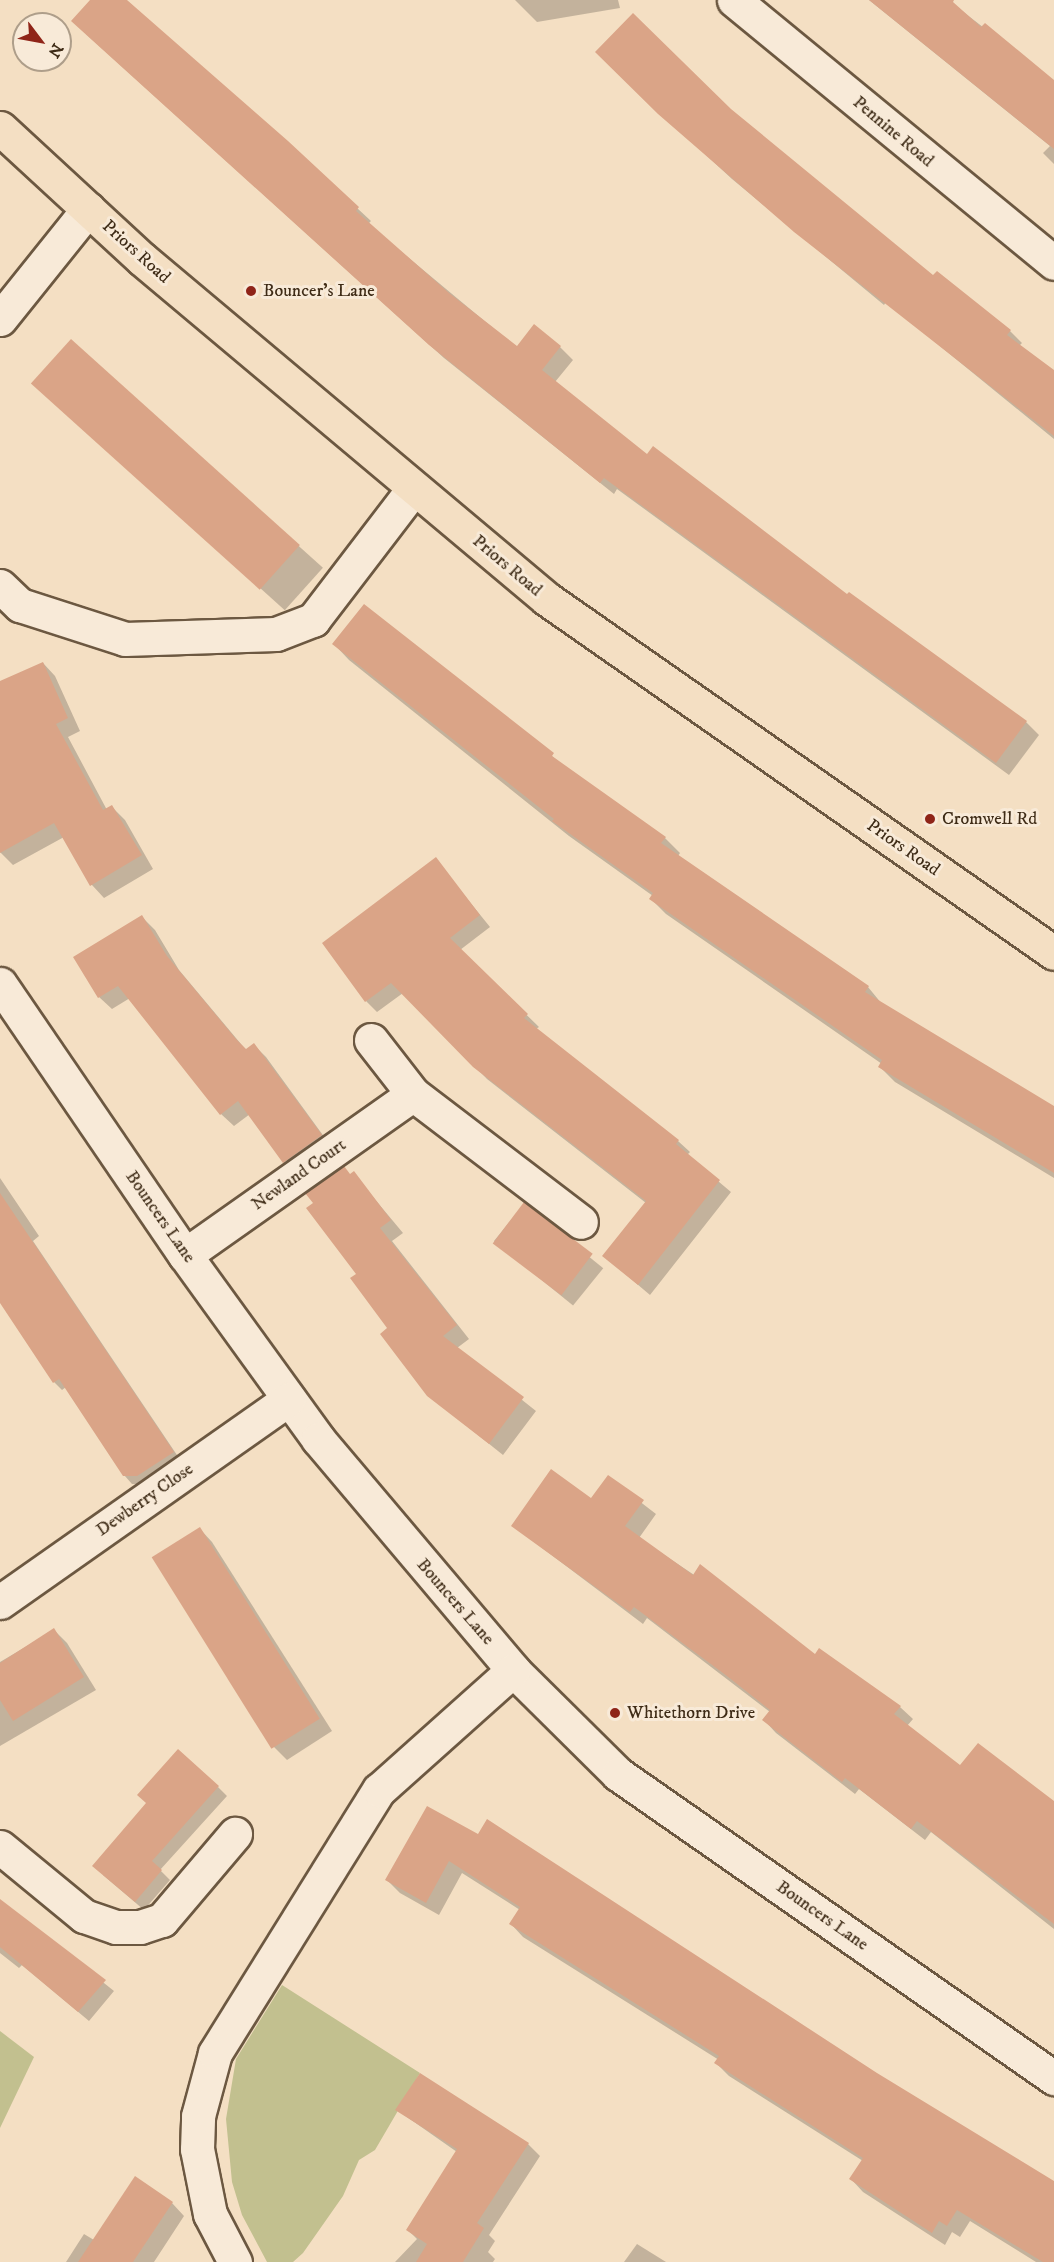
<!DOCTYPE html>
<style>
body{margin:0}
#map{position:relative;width:1054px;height:2262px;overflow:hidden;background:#f4dfc3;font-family:"IM FELL DW Pica",serif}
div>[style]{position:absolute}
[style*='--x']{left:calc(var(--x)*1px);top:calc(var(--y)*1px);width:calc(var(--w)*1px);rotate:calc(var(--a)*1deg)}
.green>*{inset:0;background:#c2c08f}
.shadow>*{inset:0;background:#0003;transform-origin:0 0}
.building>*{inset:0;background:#daa487;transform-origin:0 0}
.roads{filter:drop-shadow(2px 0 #6c5841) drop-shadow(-2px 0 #6c5841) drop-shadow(0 2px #6c5841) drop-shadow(0 -2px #6c5841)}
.minor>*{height:33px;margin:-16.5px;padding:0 16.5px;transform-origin:16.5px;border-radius:16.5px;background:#f8ead8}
.major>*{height:33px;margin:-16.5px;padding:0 16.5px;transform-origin:16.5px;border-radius:16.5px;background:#f4dfc3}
.dots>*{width:16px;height:16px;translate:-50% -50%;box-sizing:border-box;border:3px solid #f8ead8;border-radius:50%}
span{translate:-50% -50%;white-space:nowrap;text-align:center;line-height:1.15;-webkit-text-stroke:6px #f8ead8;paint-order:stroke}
.street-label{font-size:18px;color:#3e2b16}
.poi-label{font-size:18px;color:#3e2b16}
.left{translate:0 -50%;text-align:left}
.north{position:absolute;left:12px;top:12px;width:60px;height:60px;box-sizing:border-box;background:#f8ead8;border:2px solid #ae9e8a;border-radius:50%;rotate:122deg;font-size:16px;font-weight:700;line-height:24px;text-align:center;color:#3e2b16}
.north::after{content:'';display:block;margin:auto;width:21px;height:27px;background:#8f2418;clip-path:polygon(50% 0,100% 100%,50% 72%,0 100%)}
</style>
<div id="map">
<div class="green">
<i style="clip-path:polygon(282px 1985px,420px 2073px,375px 2150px,359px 2160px,343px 2196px,303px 2253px,293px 2262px,267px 2262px,242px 2215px,232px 2182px,226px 2119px,236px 2059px)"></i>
<i style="clip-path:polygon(0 2031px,34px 2057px,0 2128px)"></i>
</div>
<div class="shadow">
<i style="clip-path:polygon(92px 0,126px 0,287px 143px,371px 221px,368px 224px,517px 348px,560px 347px,573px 360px,555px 382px,647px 456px,1026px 722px,1039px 735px,1009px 775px,617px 489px,614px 494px,444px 358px,86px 34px)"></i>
<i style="clip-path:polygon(515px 0,618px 0,620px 8px,537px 22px)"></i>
<i style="clip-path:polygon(869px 0,948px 0,1054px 82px,1054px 164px,1043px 153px,1050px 146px)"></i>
<i style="clip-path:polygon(615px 71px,730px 110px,934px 277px,1010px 331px,1022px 343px,1019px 346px,1054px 372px,1054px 439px,886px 302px,884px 305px,732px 179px)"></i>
<i style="left:71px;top:341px;width:339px;height:57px;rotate:42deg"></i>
<i style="clip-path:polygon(364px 606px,568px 769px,665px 838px,680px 853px,678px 856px,868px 987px,882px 1004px,1054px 1108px,1054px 1178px,895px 1082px,880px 1067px,882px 1064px,666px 914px,651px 899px,653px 896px,569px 836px,349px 660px,334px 644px)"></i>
<i style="clip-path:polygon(43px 663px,55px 676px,80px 731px,68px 737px,107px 810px,112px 807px,125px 820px,153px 869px,104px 898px,92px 885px,64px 837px,13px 865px,0 852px,0 684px)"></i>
<i style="clip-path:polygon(435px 859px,490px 927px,460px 950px,539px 1027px,536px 1029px,678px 1141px,690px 1152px,687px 1155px,731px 1192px,650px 1295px,604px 1256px,646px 1203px,487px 1079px,403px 993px,377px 1012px,366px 1001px)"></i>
<i style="clip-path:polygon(142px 917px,155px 930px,179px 970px,246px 1050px,254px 1045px,266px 1057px,333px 1149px,297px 1174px,250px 1114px,234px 1126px,221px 1114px,130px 998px,112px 1009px,99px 997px)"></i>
<i style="clip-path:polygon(353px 1173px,403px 1233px,392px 1241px,469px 1339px,457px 1348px,536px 1411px,503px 1455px,428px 1395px,358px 1274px)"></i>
<i style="clip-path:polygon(0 1178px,39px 1236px,33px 1241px,181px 1461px,145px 1484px,132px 1484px,124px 1475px,66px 1387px,62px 1390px,54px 1382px,0 1284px)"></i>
<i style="left:524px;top:1204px;width:102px;height:48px;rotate:39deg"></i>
<i style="clip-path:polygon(608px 1477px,656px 1514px,639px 1538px,815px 1656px,900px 1707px,913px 1719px,907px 1726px,960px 1767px,1054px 1803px,1054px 1929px,931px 1832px,925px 1840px,859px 1789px,855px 1794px,776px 1733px,764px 1720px,770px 1712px,647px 1618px,643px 1624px,513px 1526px,591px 1500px)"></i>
<i style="clip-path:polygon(200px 1529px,212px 1542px,332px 1731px,287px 1760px,274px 1747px)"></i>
<i style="clip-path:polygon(54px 1630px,67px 1643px,96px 1690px,0 1746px,0 1662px)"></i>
<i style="clip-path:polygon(218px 1787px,227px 1796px,160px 1870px,170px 1880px,144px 1910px,103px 1875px,148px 1803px)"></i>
<i style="clip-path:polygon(428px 1808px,1054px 2183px,1054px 2262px,1036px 2262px,970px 2221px,960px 2237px,952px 2232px,945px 2245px,863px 2192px,851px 2179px,863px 2161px,729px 2076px,716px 2063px,719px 2060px,523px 1937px,511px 1924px,520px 1910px,462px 1873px,439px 1915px,400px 1893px,387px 1880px)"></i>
<i style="clip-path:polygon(0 1900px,114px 1991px,89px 2021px,22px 1965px,19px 1968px,0 1953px)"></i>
<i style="clip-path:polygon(397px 2110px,528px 2144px,540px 2156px,489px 2235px,495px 2241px,488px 2252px,495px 2259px,493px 2262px,395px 2262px,417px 2239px,408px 2230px,457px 2152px)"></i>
<i style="clip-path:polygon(172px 2203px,184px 2216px,154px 2262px,66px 2262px,84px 2234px,94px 2240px)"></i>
<i style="clip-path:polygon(637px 2244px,666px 2262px,624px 2262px)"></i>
</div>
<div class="building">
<i style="clip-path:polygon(90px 0,127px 0,288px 141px,359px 207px,356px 211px,449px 293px,517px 346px,534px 324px,561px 346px,542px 370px,647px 454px,653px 446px,847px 594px,849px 592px,1027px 721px,996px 763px,604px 478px,600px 483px,429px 345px,71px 21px)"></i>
<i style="clip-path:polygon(869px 0,954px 0,953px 2px,981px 27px,985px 23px,1054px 80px,1054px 149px)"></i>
<i style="clip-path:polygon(633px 13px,731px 109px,933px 275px,937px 271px,1011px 330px,1007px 335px,1054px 370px,1054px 436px,794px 232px,658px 114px,595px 52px)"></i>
<i style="left:71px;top:339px;width:308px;height:60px;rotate:42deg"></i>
<i style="clip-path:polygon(364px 604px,554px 753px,552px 756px,666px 837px,661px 843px,869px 986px,865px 992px,1054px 1106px,1054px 1173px,878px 1067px,882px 1060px,649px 899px,653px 893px,552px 821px,554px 819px,332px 644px)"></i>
<i style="clip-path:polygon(43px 662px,68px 718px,56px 724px,103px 810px,112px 805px,142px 855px,90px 886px,54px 823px,0 853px,0 681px)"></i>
<i style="clip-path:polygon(436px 857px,480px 915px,450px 938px,528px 1014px,524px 1018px,679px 1140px,676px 1144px,720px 1180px,638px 1285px,602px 1256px,646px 1201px,473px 1067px,391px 983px,365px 1002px,322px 943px)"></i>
<i style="clip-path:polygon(142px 915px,167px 956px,236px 1039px,246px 1049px,254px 1043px,322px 1135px,283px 1163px,238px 1101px,220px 1115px,118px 986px,98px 998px,73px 957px)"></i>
<i style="clip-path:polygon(344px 1166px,350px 1174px,354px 1171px,391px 1220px,380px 1228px,457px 1325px,443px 1336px,524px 1397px,489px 1444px,427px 1396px,380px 1334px,387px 1328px,350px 1278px,356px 1274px,306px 1208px,313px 1203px,305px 1193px)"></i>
<i style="clip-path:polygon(0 1193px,174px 1452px,137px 1476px,123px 1476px,59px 1379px,53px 1383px,0 1303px)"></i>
<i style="left:524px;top:1202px;width:86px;height:52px;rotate:37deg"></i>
<i style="clip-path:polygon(551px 1469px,591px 1498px,608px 1475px,644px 1500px,625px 1526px,693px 1575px,700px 1564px,815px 1654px,819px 1648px,901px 1706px,894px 1714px,960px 1765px,978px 1743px,1054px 1801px,1054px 1924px,917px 1821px,911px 1829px,845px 1778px,842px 1782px,762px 1720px,770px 1710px,727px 1676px,634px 1607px,630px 1612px,511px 1526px)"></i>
<i style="left:200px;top:1527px;width:226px;height:57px;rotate:58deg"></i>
<i style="clip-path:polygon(54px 1628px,84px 1677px,13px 1721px,0 1700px,0 1663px)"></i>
<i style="clip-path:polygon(178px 1749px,219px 1786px,152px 1861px,162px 1870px,135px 1902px,92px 1866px,146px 1803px,137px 1795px)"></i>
<i style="clip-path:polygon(427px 1806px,478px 1834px,487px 1819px,877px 2073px,1054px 2181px,1054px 2262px,1043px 2262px,957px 2210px,947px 2226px,939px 2221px,932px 2233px,849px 2179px,863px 2158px,714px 2063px,719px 2056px,509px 1924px,520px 1907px,449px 1861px,426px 1903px,385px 1880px)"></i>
<i style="clip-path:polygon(0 1899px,106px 1980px,78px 2012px,0 1947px)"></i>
<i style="clip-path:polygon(420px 2073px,529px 2143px,477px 2223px,484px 2228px,463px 2262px,416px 2262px,427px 2244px,406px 2230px,457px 2149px,395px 2110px)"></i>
<i style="clip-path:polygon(135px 2176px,173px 2202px,133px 2262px,78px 2262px)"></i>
</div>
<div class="roads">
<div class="minor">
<i style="--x:734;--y:0;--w:414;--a:39.4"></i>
<i style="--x:0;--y:319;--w:141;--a:-51.3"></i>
<i style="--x:0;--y:586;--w:28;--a:44"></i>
<i style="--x:20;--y:605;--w:110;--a:17.9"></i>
<i style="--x:125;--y:639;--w:151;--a:-1.9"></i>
<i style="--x:276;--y:634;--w:40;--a:-21"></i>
<i style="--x:313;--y:620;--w:166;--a:-52.6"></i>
<i style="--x:0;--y:984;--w:328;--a:55.7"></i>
<i style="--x:185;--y:1255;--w:227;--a:54.1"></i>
<i style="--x:318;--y:1439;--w:302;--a:49.8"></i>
<i style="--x:513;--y:1670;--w:148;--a:44.7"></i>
<i style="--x:618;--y:1774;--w:532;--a:34.89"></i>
<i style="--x:371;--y:1040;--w:68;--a:52.1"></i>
<i style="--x:185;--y:1255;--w:279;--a:-35.2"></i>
<i style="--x:413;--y:1094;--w:211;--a:37.3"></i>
<i style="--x:0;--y:1602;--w:353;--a:-35.1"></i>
<i style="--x:0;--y:1847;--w:109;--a:39.4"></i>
<i style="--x:84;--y:1916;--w:34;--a:19"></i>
<i style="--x:116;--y:1927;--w:24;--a:0"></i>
<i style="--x:140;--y:1927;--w:23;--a:-18"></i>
<i style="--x:162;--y:1920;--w:113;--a:-49.7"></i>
<i style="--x:235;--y:2262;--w:54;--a:-117.5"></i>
<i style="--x:210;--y:2214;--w:66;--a:-101.3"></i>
<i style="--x:197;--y:2149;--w:33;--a:-88"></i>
<i style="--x:198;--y:2116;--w:65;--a:-74.9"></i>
<i style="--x:215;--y:2053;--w:310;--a:-58.1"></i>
<i style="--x:379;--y:1790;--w:180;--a:-41.8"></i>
</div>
<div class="major">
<i style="--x:0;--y:128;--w:193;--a:42.7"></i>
<i style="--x:142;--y:259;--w:529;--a:40.01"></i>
<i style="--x:547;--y:599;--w:618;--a:34.92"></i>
</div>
</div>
<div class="dots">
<i style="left:251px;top:291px;background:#8f2418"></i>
<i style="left:930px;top:819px;background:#8f2418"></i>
<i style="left:615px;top:1713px;background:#8f2418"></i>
</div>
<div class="street-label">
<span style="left:893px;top:132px;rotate:40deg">Pennine Road</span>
<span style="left:136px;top:252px;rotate:42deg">Priors Road</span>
<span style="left:507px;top:566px;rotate:40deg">Priors Road</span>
<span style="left:903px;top:848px;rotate:35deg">Priors Road</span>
<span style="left:299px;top:1175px;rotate:-35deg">Newland Court</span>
<span style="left:160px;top:1217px;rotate:55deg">Bouncers Lane</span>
<span style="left:145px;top:1500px;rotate:-35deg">Dewberry Close</span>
<span style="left:455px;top:1602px;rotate:49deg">Bouncers Lane</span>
<span style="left:822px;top:1916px;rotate:35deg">Bouncers Lane</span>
</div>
<div class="poi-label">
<span class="left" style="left:263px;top:291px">Bouncer's Lane</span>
<span class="left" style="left:942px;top:819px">Cromwell Rd</span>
<span class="left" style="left:627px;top:1713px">Whitethorn Drive</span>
</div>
<div class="north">N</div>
</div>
